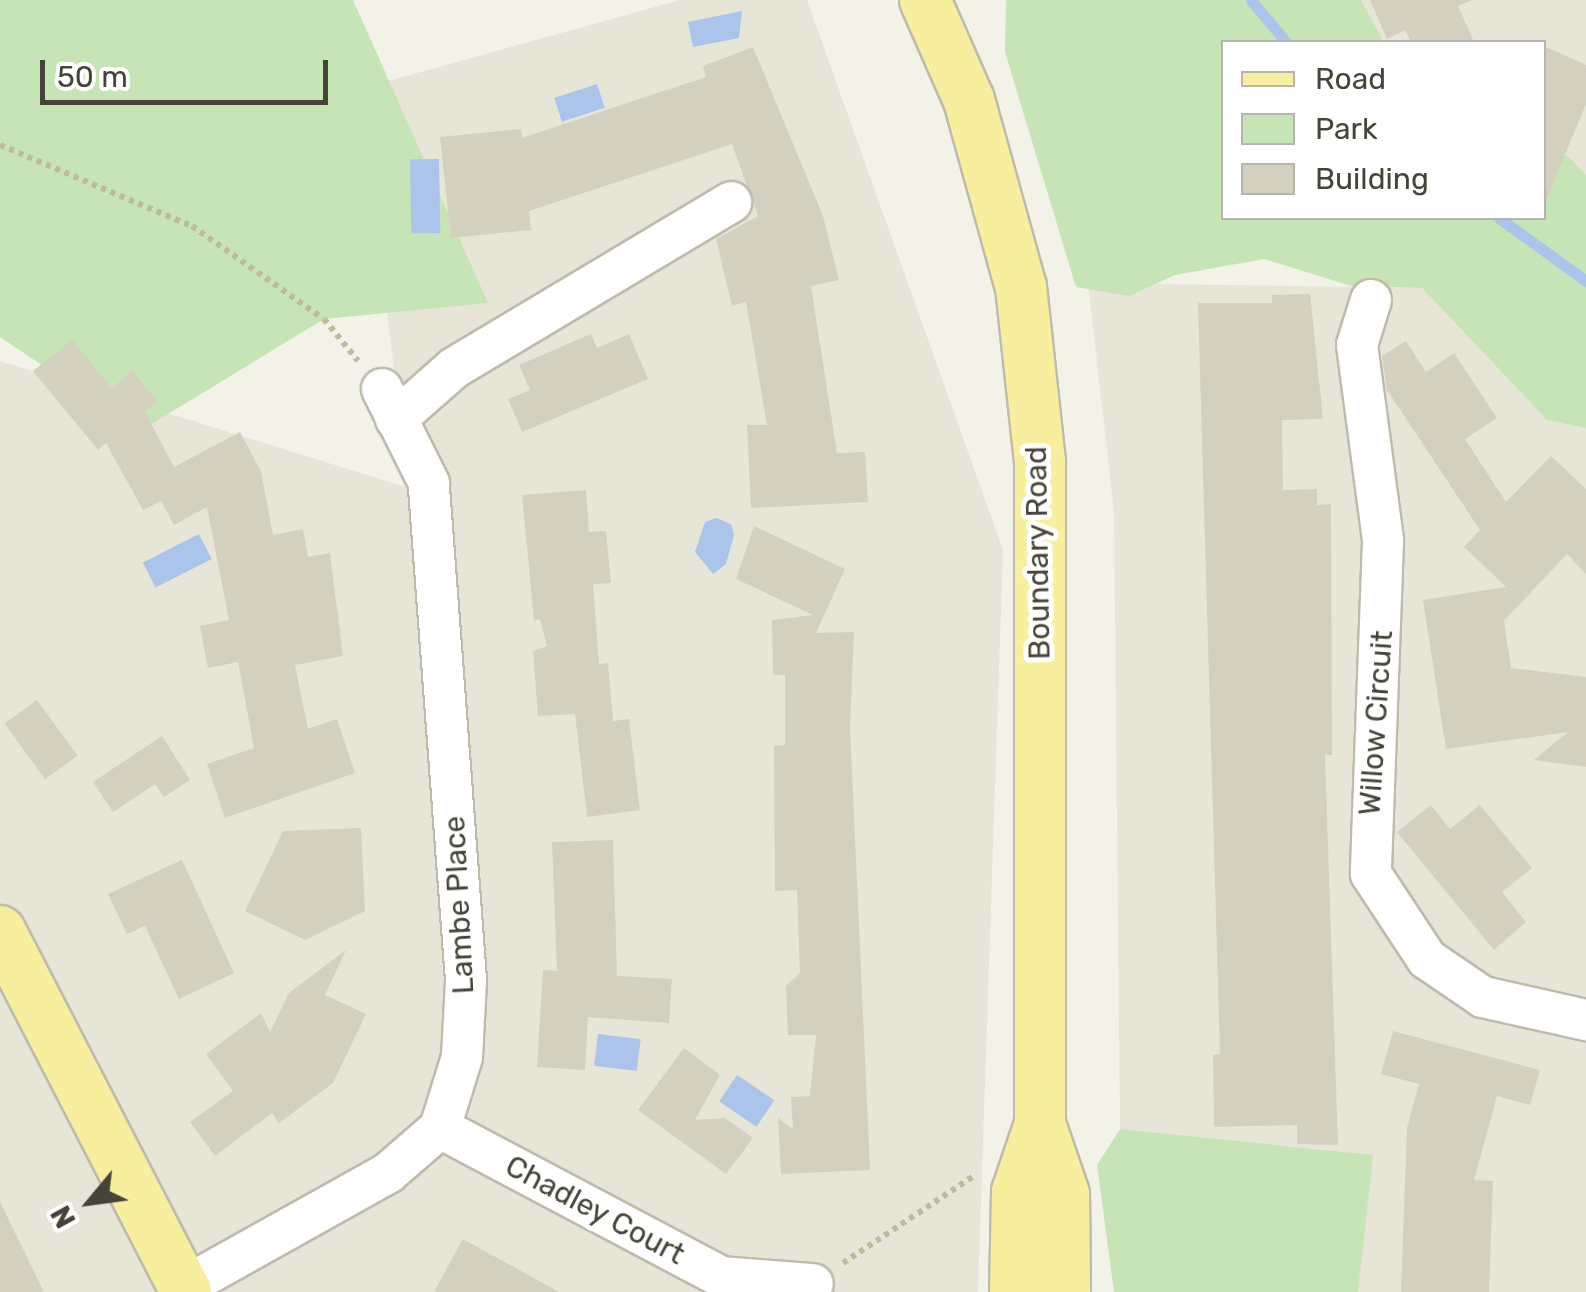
<!DOCTYPE html>
<style>
body{margin:0}
#map{position:relative;width:1586px;height:1292px;overflow:hidden;background:#f3f2e9;font-family:Rubik,sans-serif}
div>[style]{position:absolute}
[style*='--x']{left:calc(var(--x)*1px);top:calc(var(--y)*1px);width:calc(var(--w)*1px);rotate:calc(var(--a)*1deg)}
.residential>*{inset:0;background:#e7e5d7}
.green>*{inset:0;background:#c6e4b5}
.water>*{inset:0;background:#aac4eb;transform-origin:0 0}
.stream>*{height:11px;margin:-5.5px;padding:0 5.5px;transform-origin:5.5px;border-radius:5.5px;background:#aac4eb}
.building>*{inset:0;background:#d4d0bf;transform-origin:0 0}
.path>*{height:6px;margin-top:-3px;transform-origin:0;background:repeating-linear-gradient(90deg,#bfba9e 0 5px,transparent 0 10px)}
.roads{filter:drop-shadow(2px 0 #bebbac) drop-shadow(-2px 0 #bebbac) drop-shadow(0 2px #bebbac) drop-shadow(0 -2px #bebbac)}
.minor>*{height:40px;margin:-20px;padding:0 20px;transform-origin:20px;border-radius:20px;background:#fff}
.major>*{height:50px;margin:-25px;padding:0 25px;transform-origin:25px;border-radius:25px;background:#f7ef9e}
span{translate:-50% -50%;white-space:nowrap;text-align:center;line-height:1.15;-webkit-text-stroke:10px #fff;paint-order:stroke}
.street-label{font-size:30px;color:#464338}
.legend{position:absolute;left:1221px;top:40px;width:325px;height:180px;box-sizing:border-box;background:#fff;border:2px solid #b5b4af;margin:0;padding:12px 18px;list-style:none;font-size:30px;color:#464338}
.legend li{display:flex;align-items:center;gap:20px;height:50px}
.legend b{width:50px;border:2px solid #b5b4af}
.north{position:absolute;left:40px;top:1152px;width:100px;height:100px;-webkit-text-stroke:8px #fff;paint-order:stroke;rotate:241deg;font-size:28px;font-weight:700;line-height:40px;text-align:center;color:#464338}
.north::after{content:'';display:block;margin:auto;width:35px;height:45px;background:#464338;clip-path:polygon(50% 0,100% 100%,50% 72%,0 100%)}
.scale{position:absolute;left:40px;top:60px;width:288px;height:45px;box-sizing:border-box;border:5px solid #464338;border-top:0;padding-left:12px;font-size:30px;line-height:35px;white-space:nowrap;color:#464338;-webkit-text-stroke:8px #fff;paint-order:stroke}
</style>
<div id="map">
<div class="residential">
<i style="clip-path:polygon(680px 0,807px 0,1003px 550px,978px 1292px,0 1292px,0 361px,409px 488px,359px 89px)"></i>
<i style="clip-path:polygon(1361px 0,1586px 0,1586px 242px,1544px 212px,1544px 42px,1384px 42px)"></i>
<i style="clip-path:polygon(1088px 283px,1422px 288px,1547px 420px,1586px 428px,1586px 1292px,1358px 1292px,1372px 1155px,1120px 1129px,1114px 512px)"></i>
</div>
<div class="green">
<i style="clip-path:polygon(0 0,353px 0,488px 303px,324px 319px,140px 431px,0 337px)"></i>
<i style="clip-path:polygon(1006px 0,1361px 0,1384px 42px,1224px 42px,1224px 218px,1544px 218px,1544px 152px,1568px 156px,1586px 175px,1586px 428px,1547px 420px,1422px 288px,1351px 286px,1264px 259px,1175px 275px,1129px 296px,1076px 287px,1005px 52px)"></i>
<i style="clip-path:polygon(1120px 1129px,1373px 1155px,1358px 1292px,1114px 1292px,1097px 1165px)"></i>
</div>
<div class="water">
<i style="clip-path:polygon(742px 11px,739px 38px,693px 47px,688px 22px)"></i>
<i style="left:597px;top:84px;width:25px;height:45px;rotate:72deg"></i>
<i style="left:439px;top:159px;width:74px;height:29px;rotate:89deg"></i>
<i style="clip-path:polygon(716px 518px,731px 524px,734px 535px,726px 564px,713px 574px,695px 552px,705px 522px)"></i>
<i style="left:199px;top:534px;width:28px;height:63px;rotate:63deg"></i>
<i style="left:598px;top:1034px;width:43px;height:32px;rotate:7deg"></i>
<i style="left:737px;top:1075px;width:45px;height:32px;rotate:34deg"></i>
</div>
<div class="stream">
<i style="--x:1251;--y:0;--w:55;--a:50.2"></i>
<i style="--x:1499;--y:218;--w:107;--a:35.9"></i>
</div>
<div class="building">
<i style="clip-path:polygon(1370px 0,1472px 0,1458px 6px,1474px 42px,1411px 42px,1405px 30px,1387px 39px)"></i>
<i style="clip-path:polygon(1544px 46px,1586px 65px,1586px 104px,1544px 205px)"></i>
<i style="clip-path:polygon(753px 47px,823px 216px,839px 280px,811px 286px,837px 453px,865px 452px,868px 502px,751px 508px,747px 425px,767px 425px,746px 302px,732px 306px,716px 239px,758px 216px,732px 144px,529px 211px,531px 230px,451px 238px,440px 137px,521px 129px,522px 138px,706px 77px,703px 66px)"></i>
<i style="clip-path:polygon(1310px 294px,1323px 419px,1282px 420px,1283px 490px,1317px 489px,1317px 505px,1331px 504px,1332px 755px,1325px 755px,1338px 1145px,1297px 1144px,1297px 1125px,1214px 1127px,1213px 1055px,1220px 1054px,1198px 303px,1272px 303px,1272px 295px)"></i>
<i style="clip-path:polygon(591px 334px,597px 348px,629px 334px,648px 379px,522px 432px,508px 399px,530px 390px,519px 365px)"></i>
<i style="clip-path:polygon(72px 340px,112px 388px,132px 371px,158px 401px,145px 412px,174px 467px,240px 432px,261px 471px,273px 535px,303px 529px,308px 557px,330px 553px,343px 656px,295px 665px,308px 729px,337px 719px,355px 773px,225px 818px,207px 764px,254px 748px,238px 662px,208px 668px,200px 626px,229px 620px,207px 507px,174px 525px,161px 501px,143px 510px,106px 443px,98px 450px,33px 371px)"></i>
<i style="clip-path:polygon(1406px 341px,1426px 372px,1454px 353px,1497px 418px,1465px 439px,1506px 502px,1551px 456px,1586px 489px,1586px 574px,1567px 554px,1504px 621px,1511px 668px,1586px 677px,1586px 767px,1534px 760px,1568px 732px,1446px 749px,1423px 600px,1506px 587px,1464px 547px,1480px 530px,1387px 390px,1382px 356px)"></i>
<i style="clip-path:polygon(586px 490px,589px 532px,606px 531px,611px 583px,593px 584px,599px 664px,608px 663px,613px 721px,629px 719px,640px 810px,587px 817px,575px 714px,538px 716px,533px 651px,547px 646px,540px 619px,534px 620px,522px 495px)"></i>
<i style="clip-path:polygon(754px 526px,845px 569px,816px 633px,854px 632px,850px 726px,870px 1170px,781px 1174px,778px 1118px,793px 1129px,791px 1097px,810px 1096px,816px 1035px,788px 1035px,786px 986px,800px 973px,797px 890px,775px 891px,774px 746px,785px 745px,785px 675px,773px 675px,772px 620px,813px 615px,736px 579px)"></i>
<i style="left:37px;top:700px;width:69px;height:40px;rotate:54deg"></i>
<i style="clip-path:polygon(162px 736px,190px 780px,164px 797px,155px 784px,113px 812px,93px 782px)"></i>
<i style="clip-path:polygon(1431px 805px,1450px 829px,1480px 805px,1532px 868px,1502px 892px,1526px 922px,1494px 950px,1397px 832px)"></i>
<i style="clip-path:polygon(361px 828px,365px 911px,305px 940px,245px 911px,283px 831px)"></i>
<i style="clip-path:polygon(613px 840px,617px 976px,672px 979px,669px 1023px,588px 1017px,585px 1070px,537px 1067px,543px 970px,557px 971px,552px 842px)"></i>
<i style="clip-path:polygon(182px 860px,234px 973px,179px 999px,145px 926px,127px 934px,108px 894px)"></i>
<i style="clip-path:polygon(346px 950px,325px 995px,366px 1014px,333px 1083px,279px 1123px,272px 1113px,215px 1156px,190px 1122px,233px 1091px,206px 1054px,261px 1013px,270px 1032px,289px 993px)"></i>
<i style="clip-path:polygon(1393px 1031px,1540px 1070px,1530px 1105px,1497px 1096px,1474px 1180px,1493px 1181px,1489px 1292px,1401px 1292px,1407px 1128px,1419px 1084px,1381px 1074px)"></i>
<i style="clip-path:polygon(684px 1048px,720px 1075px,695px 1120px,725px 1118px,753px 1138px,726px 1174px,638px 1110px)"></i>
<i style="clip-path:polygon(0 1202px,44px 1292px,0 1292px)"></i>
<i style="clip-path:polygon(463px 1239px,559px 1292px,434px 1292px)"></i>
</div>
<div class="path">
<i style="--x:0;--y:145;--w:208;--a:22.9"></i>
<i style="--x:192;--y:226;--w:161;--a:35.2"></i>
<i style="--x:324;--y:319;--w:54;--a:51"></i>
<i style="--x:843;--y:1263;--w:157;--a:-33.6"></i>
</div>
<div class="roads">
<div class="minor">
<i style="--x:1371;--y:300;--w:47;--a:107.3"></i>
<i style="--x:1357;--y:345;--w:198;--a:82.4"></i>
<i style="--x:1383;--y:541;--w:333;--a:92.1"></i>
<i style="--x:1371;--y:874;--w:102;--a:56.6"></i>
<i style="--x:1427;--y:959;--w:68;--a:34.2"></i>
<i style="--x:1483;--y:997;--w:106;--a:12.6"></i>
<i style="--x:396;--y:419;--w:77;--a:-41.3"></i>
<i style="--x:454;--y:368;--w:323;--a:-30.9"></i>
<i style="--x:440;--y:1128;--w:318;--a:27.9"></i>
<i style="--x:721;--y:1277;--w:92;--a:4.4"></i>
<i style="--x:184;--y:1287;--w:234;--a:-29.2"></i>
<i style="--x:388;--y:1173;--w:69;--a:-40.9"></i>
<i style="--x:440;--y:1128;--w:74;--a:-72.8"></i>
<i style="--x:462;--y:1057;--w:77;--a:-87"></i>
<i style="--x:466;--y:980;--w:498;--a:-94.3"></i>
<i style="--x:429;--y:483;--w:105;--a:-116.6"></i>
</div>
<div class="major">
<i style="--x:925;--y:0;--w:109;--a:66.3"></i>
<i style="--x:969;--y:100;--w:194;--a:74.5"></i>
<i style="--x:1021;--y:287;--w:175;--a:83.8"></i>
<i style="--x:1040;--y:461;--w:663;--a:90"></i>
<i style="--x:1040;--y:1124;--w:72;--a:108.7"></i>
<i style="--x:1017;--y:1192;--w:100;--a:91.1"></i>
<i style="--x:0;--y:931;--w:406;--a:62.7"></i>
<i style="--x:1040;--y:1124;--w:74;--a:71.1"></i>
<i style="--x:1064;--y:1194;--w:98;--a:89.4"></i>
</div>
</div>
<div class="street-label">
<span style="left:1038px;top:553px;rotate:-91deg">Boundary Road</span>
<span style="left:1376px;top:723px;rotate:-86deg">Willow Circuit</span>
<span style="left:459px;top:905px;rotate:-93deg">Lambe Place</span>
<span style="left:595px;top:1210px;rotate:28deg">Chadley Court</span>
</div>
<ul class="legend">
<li><b style="height:12px;background:#f7ef9e"></b>Road</li>
<li><b style="height:28px;background:#c6e4b5"></b>Park</li>
<li><b style="height:28px;background:#d4d0bf"></b>Building</li>
</ul>
<div class="north">N</div>
<div class="scale">50 m</div>
</div>
